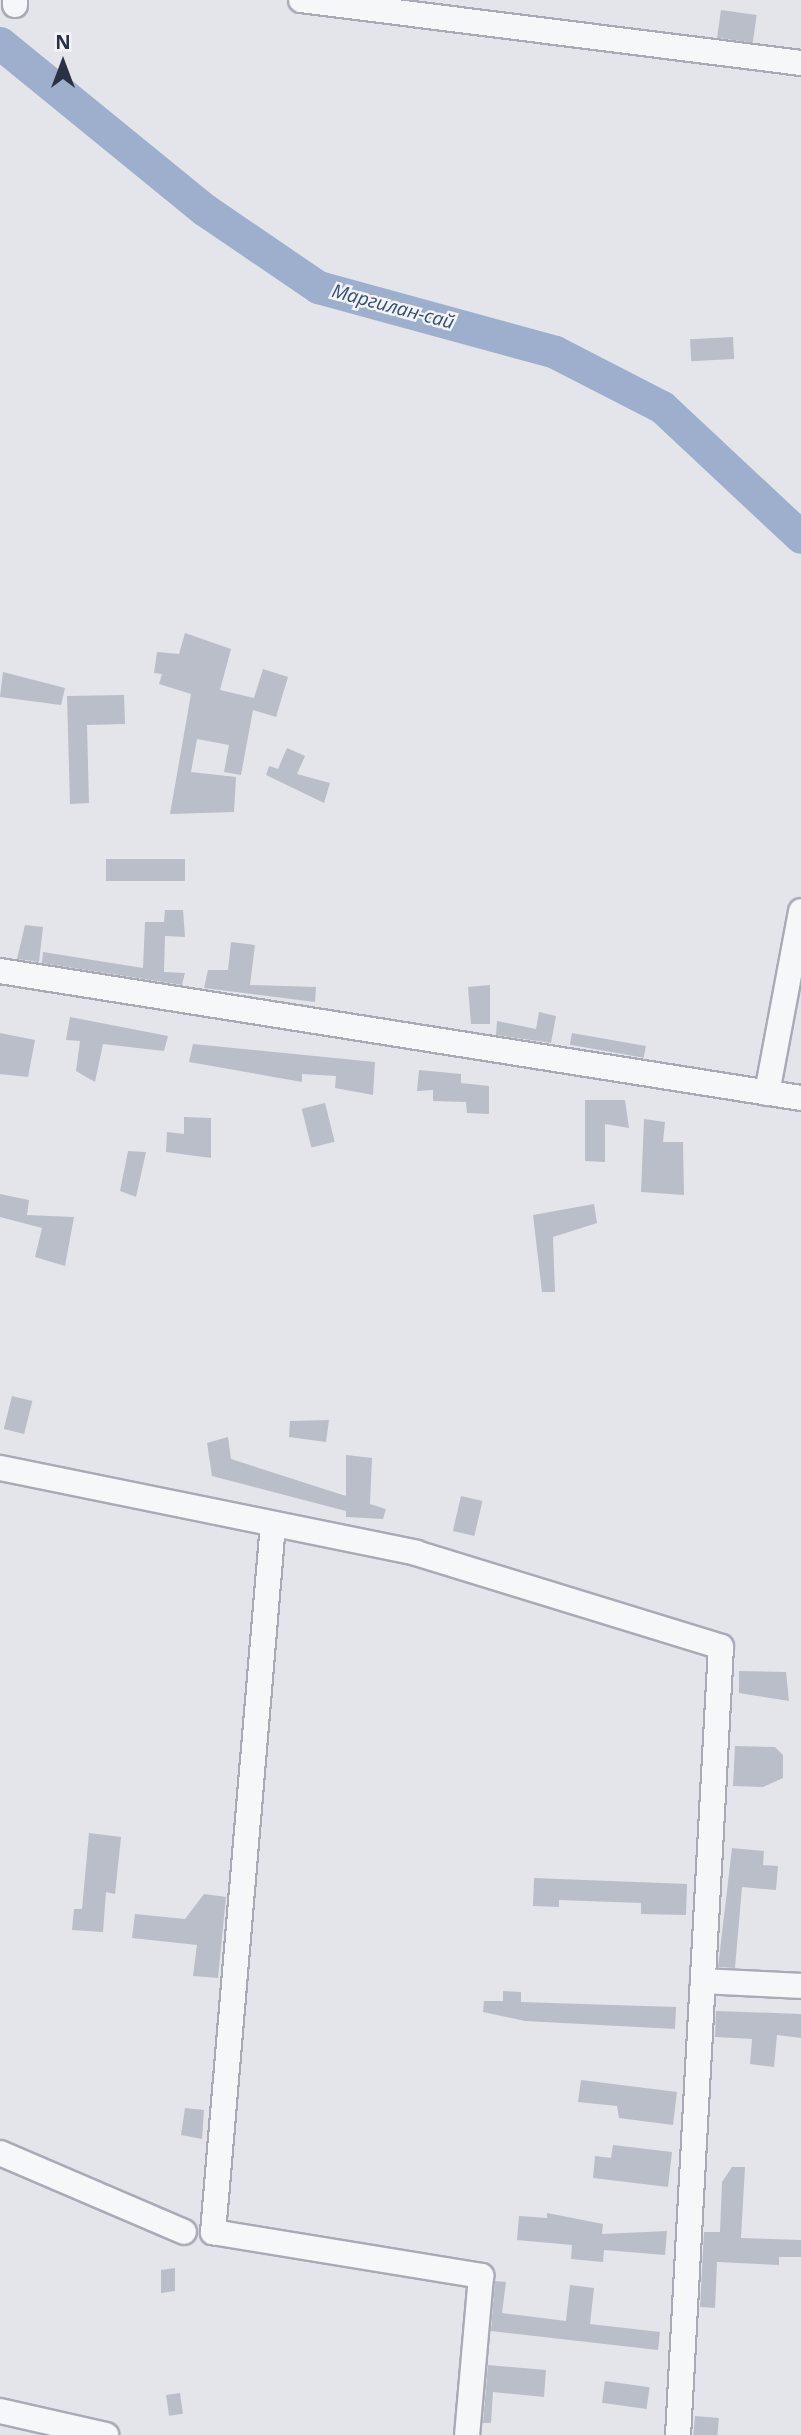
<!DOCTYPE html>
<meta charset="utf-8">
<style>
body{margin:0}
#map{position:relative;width:801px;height:2435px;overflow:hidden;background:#e3e5eb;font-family:"Open Sans",sans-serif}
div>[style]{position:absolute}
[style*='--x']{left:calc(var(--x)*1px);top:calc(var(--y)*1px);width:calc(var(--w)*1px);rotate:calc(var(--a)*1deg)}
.river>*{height:33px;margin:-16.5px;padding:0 16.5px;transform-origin:16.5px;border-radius:16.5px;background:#9dafcc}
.building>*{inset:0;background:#babec9;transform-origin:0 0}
.roads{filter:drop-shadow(2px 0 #a8abb6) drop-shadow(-2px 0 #a8abb6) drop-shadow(0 2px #a8abb6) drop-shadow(0 -2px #a8abb6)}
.minor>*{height:24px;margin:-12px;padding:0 12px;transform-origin:12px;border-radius:12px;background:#f6f7f9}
span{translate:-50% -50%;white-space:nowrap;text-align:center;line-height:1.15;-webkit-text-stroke:5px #f3f4f8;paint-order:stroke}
.water-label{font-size:19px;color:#324b7a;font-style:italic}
.north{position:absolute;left:28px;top:28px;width:70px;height:70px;-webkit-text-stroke:5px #f3f4f8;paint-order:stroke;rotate:0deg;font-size:19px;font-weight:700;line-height:28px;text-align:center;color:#2a3144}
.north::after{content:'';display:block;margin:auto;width:24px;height:32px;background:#2a3144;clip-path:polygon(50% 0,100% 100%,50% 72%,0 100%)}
</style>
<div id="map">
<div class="river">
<i style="--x:0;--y:43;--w:264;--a:39.2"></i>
<i style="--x:205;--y:210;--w:137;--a:34.3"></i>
<i style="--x:318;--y:287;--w:246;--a:15.3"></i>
<i style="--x:555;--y:352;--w:120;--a:27.2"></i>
<i style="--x:662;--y:407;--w:190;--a:43.1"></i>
</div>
<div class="building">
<i style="left:721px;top:10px;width:36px;height:28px;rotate:8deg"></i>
<i style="left:733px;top:337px;width:22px;height:43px;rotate:87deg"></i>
<i style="clip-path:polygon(185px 633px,231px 649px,220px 690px,254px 698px,263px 669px,288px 677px,276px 717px,253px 710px,241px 775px,224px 772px,229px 745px,197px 739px,191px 772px,236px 777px,234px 812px,170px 814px,191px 694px,159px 684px,162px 674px,154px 673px,157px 652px,179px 654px)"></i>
<i style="clip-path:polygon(3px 672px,65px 688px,61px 705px,0 697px)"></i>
<i style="clip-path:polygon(124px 695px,125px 724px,87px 725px,89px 803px,70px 804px,67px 696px)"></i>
<i style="clip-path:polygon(287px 748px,305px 756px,297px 774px,330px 783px,324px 803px,266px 775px,269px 766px,278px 769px)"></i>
<i style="left:185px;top:859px;width:22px;height:79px;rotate:90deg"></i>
<i style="clip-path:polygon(165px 910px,183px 910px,185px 937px,165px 936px,164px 972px,185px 973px,182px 985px,42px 963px,43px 952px,143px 968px,145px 922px,164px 922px)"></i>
<i style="clip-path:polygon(25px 925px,43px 927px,39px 962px,17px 959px)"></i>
<i style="clip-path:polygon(231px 942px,255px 945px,250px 985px,316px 987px,315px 1002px,204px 988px,208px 970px,228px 970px)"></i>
<i style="clip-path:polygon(490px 985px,490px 1024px,471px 1024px,468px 987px)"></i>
<i style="clip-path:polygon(539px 1012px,556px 1016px,551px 1043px,496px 1035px,497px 1021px,536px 1029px)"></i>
<i style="clip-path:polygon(70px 1017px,168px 1036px,164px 1051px,103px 1044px,95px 1082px,76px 1071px,80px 1041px,66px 1040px)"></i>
<i style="clip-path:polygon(0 1033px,35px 1040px,28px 1077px,0 1074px)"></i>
<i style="left:572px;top:1033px;width:75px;height:12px;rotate:10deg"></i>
<i style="clip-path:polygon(193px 1044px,375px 1062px,373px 1095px,335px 1088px,336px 1076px,302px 1074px,302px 1082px,189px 1062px)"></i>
<i style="clip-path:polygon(419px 1070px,461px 1074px,461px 1083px,489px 1086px,489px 1114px,467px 1113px,466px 1102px,433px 1101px,433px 1090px,417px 1091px)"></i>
<i style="clip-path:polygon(585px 1100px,625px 1100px,629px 1128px,605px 1124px,605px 1162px,585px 1161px)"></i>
<i style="left:325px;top:1103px;width:40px;height:24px;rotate:76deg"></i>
<i style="clip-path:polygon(184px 1117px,211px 1118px,211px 1158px,166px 1152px,167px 1132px,184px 1134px)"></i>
<i style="clip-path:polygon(644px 1119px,665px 1122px,663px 1142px,683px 1142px,684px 1195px,641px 1192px)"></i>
<i style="clip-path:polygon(128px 1151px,146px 1152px,136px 1197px,120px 1191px)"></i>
<i style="clip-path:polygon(0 1194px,29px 1200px,27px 1215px,74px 1217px,65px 1266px,35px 1257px,42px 1228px,0 1217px)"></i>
<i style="clip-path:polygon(594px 1204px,597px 1223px,553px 1237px,555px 1292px,542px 1292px,533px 1215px)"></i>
<i style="left:12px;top:1396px;width:21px;height:34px;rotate:14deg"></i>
<i style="clip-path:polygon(329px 1420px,326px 1442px,289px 1437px,290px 1421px)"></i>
<i style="clip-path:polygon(228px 1437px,231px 1459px,346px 1496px,346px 1455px,372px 1458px,370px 1504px,386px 1509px,383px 1519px,346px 1517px,346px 1511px,212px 1476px,207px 1443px)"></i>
<i style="left:461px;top:1496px;width:22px;height:36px;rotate:13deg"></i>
<i style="clip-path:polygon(739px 1671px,786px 1672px,789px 1701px,739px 1693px)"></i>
<i style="clip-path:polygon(735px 1746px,775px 1747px,783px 1755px,783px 1778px,763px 1787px,733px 1786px)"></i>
<i style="clip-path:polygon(89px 1833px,121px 1837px,115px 1894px,106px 1892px,103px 1932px,72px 1930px,74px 1909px,82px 1909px)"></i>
<i style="clip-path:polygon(732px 1848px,764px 1851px,763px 1865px,778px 1866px,776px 1890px,742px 1887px,735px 1968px,718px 1967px)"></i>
<i style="clip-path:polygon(534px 1878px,687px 1884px,686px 1915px,641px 1914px,641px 1903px,559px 1900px,559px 1907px,533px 1906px)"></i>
<i style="clip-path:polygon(204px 1894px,226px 1897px,218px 1978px,193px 1976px,197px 1945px,132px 1938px,135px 1914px,185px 1919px)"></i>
<i style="clip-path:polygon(503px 1991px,521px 1992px,521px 2002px,676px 2007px,675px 2029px,525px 2021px,483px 2012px,484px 2001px,503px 2001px)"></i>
<i style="clip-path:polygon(716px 2011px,801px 2014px,801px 2038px,777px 2035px,774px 2067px,750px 2064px,752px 2039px,715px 2037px)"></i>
<i style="clip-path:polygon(581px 2080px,677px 2092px,673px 2125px,619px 2118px,617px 2106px,578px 2102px)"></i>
<i style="clip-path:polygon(185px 2108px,204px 2110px,202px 2139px,181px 2135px)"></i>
<i style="clip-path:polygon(613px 2145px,672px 2152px,668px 2187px,593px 2178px,595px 2156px,611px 2158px)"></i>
<i style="clip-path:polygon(732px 2167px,745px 2167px,741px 2238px,801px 2240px,801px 2257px,779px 2257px,779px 2265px,717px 2262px,715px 2308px,700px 2307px,704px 2232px,720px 2232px,722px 2182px)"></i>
<i style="clip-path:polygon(547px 2213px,603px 2224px,602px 2234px,667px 2231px,665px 2255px,604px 2250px,603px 2262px,571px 2259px,572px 2245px,517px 2240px,519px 2216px,547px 2218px)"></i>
<i style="clip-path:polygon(175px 2268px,175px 2291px,161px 2293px,161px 2270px)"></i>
<i style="clip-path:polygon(495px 2281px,506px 2282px,502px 2313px,566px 2321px,570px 2285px,594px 2288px,590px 2324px,660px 2332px,658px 2350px,491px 2331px)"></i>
<i style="clip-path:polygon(488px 2365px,546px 2370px,544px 2397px,493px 2392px,491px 2423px,483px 2423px)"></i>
<i style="left:605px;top:2381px;width:45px;height:22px;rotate:8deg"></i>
<i style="left:180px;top:2393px;width:21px;height:14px;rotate:82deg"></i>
<i style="left:695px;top:2416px;width:24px;height:19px;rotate:5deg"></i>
</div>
<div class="roads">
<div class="minor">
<i style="--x:301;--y:0;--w:504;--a:7.18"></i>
<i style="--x:15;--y:5;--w:5;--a:-90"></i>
<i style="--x:0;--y:971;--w:811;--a:9.01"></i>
<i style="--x:767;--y:1093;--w:185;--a:-79.4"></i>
<i style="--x:0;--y:1468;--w:425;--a:11.5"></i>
<i style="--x:416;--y:1553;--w:319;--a:17.1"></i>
<i style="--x:721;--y:1647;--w:789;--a:93.12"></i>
<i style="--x:273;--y:1524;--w:711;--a:94.84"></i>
<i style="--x:213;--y:2232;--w:272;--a:9.3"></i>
<i style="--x:481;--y:2276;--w:160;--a:95"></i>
<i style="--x:703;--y:1981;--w:98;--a:2.9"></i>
<i style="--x:0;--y:2153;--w:200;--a:23.2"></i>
<i style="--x:0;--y:2411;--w:109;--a:12.8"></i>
</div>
</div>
<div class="water-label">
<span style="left:393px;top:307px;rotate:15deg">Маргилан-сай</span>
</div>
<div class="north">N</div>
</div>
